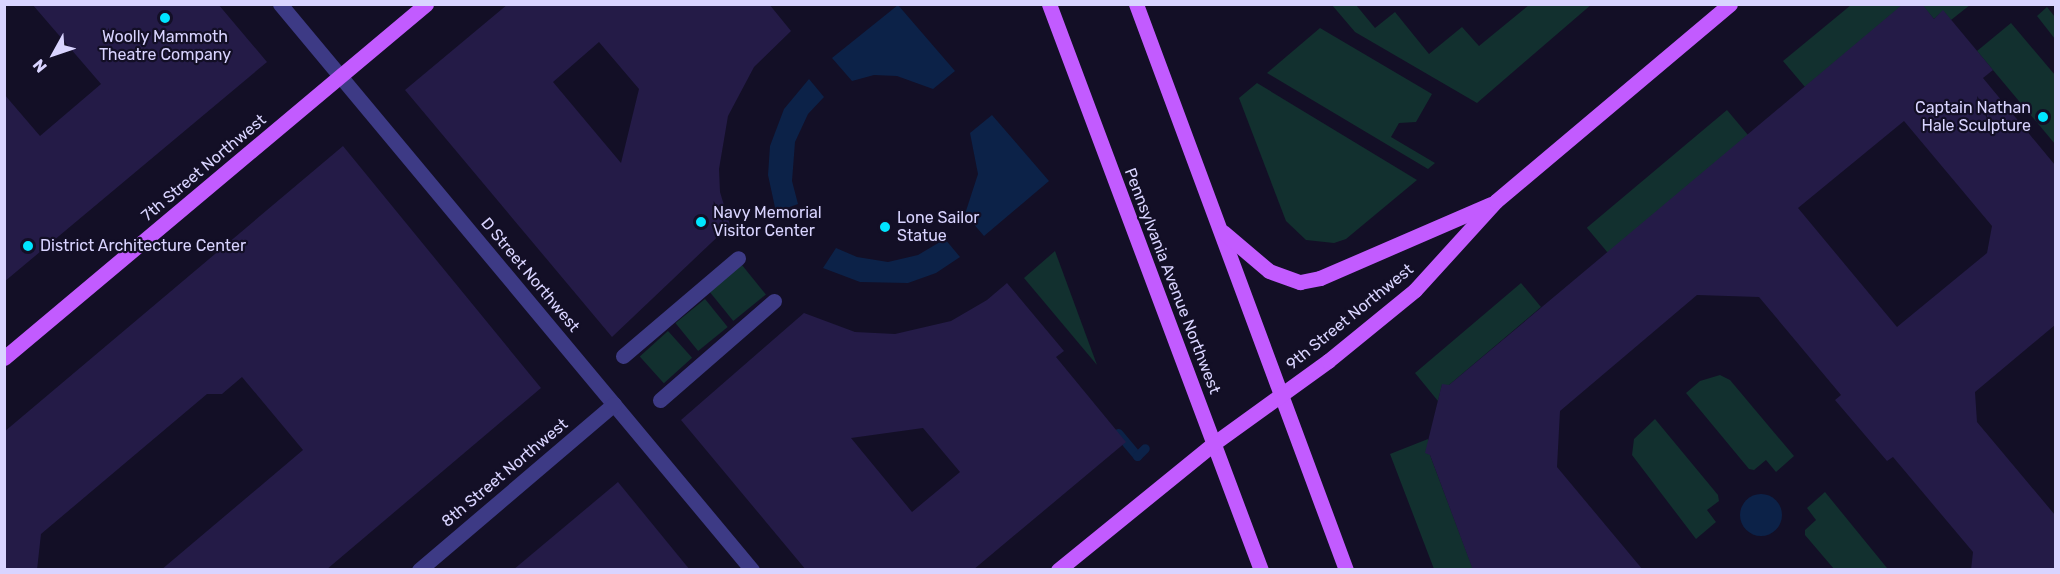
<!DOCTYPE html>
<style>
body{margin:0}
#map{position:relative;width:2060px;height:574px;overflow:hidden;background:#130f26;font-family:Rubik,sans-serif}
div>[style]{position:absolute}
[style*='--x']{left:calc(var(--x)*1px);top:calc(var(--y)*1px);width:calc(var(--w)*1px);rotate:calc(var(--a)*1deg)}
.green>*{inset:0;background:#12302f;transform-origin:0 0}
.water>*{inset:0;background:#0c2248}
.round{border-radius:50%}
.stream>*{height:9px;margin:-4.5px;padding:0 4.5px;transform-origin:4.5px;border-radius:4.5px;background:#0c2248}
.building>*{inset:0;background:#241b47}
.minor>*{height:15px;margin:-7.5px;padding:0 7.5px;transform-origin:7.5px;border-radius:7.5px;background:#3d3a85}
.major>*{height:15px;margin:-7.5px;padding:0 7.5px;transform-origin:7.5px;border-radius:7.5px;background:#c25bff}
.dots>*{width:16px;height:16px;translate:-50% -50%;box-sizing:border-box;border:3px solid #130f26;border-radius:50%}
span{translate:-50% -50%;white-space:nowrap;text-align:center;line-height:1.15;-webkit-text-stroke:4.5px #130f26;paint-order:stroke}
.poi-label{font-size:16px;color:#d9d4ff}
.right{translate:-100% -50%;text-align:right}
.left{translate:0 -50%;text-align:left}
.street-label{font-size:16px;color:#d9d4ff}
.frame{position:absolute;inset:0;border:6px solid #d9d4ff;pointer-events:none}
.north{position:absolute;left:24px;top:24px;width:60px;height:60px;-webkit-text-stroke:4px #130f26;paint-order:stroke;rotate:230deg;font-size:16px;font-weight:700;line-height:24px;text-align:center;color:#d9d4ff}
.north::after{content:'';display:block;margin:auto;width:21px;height:27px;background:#d9d4ff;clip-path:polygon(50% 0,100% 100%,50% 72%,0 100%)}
</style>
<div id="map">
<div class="green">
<i style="clip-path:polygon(1592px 4px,1477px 103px,1355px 32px,1332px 5px,1356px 5px,1375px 28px,1395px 12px,1429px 54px,1462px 27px,1479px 46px,1529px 5px)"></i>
<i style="clip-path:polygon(1851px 5px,1903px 5px,1805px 87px,1783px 61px)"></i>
<i style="clip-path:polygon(1922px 5px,1970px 5px,1951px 20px,1943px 11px,1934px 19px)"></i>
<i style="clip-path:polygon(2047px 7px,2055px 17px,2055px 39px,2037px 16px)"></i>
<i style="clip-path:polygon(2011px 23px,2055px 75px,2055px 144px,1977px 51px)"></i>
<i style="clip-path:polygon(1320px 28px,1432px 94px,1416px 122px,1399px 123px,1391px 137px,1435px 163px,1428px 169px,1267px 73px)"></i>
<i style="clip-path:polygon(1257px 83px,1417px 180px,1346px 239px,1334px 243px,1306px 240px,1286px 221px,1239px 98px)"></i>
<i style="left:1727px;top:110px;width:33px;height:183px;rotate:50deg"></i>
<i style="clip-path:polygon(1055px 251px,1097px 365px,1024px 278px)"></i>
<i style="left:742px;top:265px;width:38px;height:42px;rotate:51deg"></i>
<i style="clip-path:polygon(1521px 283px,1541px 307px,1449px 385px,1442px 385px,1438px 401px,1415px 373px)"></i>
<i style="left:705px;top:299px;width:36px;height:38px;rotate:51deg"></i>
<i style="left:668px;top:331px;width:36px;height:38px;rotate:48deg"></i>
<i style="clip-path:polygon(1720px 375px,1730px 380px,1794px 456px,1776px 472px,1766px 460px,1754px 470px,1749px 469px,1686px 393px,1700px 381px)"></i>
<i style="clip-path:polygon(1655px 419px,1718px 495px,1719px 501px,1707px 510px,1716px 522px,1696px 539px,1632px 455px,1634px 439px)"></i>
<i style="clip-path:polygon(1428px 439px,1430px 455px,1473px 569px,1434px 569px,1390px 454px)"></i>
<i style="clip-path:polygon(1825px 492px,1887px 568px,1888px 569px,1834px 569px,1805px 535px,1805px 530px,1816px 520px,1807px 508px)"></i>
</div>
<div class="water">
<i style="clip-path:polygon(898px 5px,955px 71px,933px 89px,897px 76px,874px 75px,852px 81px,832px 58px)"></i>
<i style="clip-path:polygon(809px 79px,824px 97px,808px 114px,795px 142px,792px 181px,798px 204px,776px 212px,768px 175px,770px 146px,784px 109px)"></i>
<i style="clip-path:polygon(992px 115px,1049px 181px,984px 236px,965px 214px,978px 174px,970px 133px)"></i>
<i style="clip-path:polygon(945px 239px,960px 257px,936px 273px,908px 283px,860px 282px,823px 268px,836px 248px,857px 257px,888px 262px,918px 255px)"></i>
<i class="round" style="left:1740px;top:494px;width:42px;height:42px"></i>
</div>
<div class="stream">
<i style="--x:1118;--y:433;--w:30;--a:50"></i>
<i style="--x:1137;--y:456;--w:11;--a:-45"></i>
</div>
<div class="building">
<i style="clip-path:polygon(32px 4px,218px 4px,267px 62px,4px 282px,4px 94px,40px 136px,101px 84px)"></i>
<i style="clip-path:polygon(evenodd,508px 4px,769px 4px,791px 31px,754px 67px,728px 116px,719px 169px,720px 192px,730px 225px,612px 337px,405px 90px,508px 4px,599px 42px,639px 89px,621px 163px,553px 82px,599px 42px)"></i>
<i style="clip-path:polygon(evenodd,1903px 4px,1922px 4px,1934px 19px,1943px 10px,1993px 70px,1983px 78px,2055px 165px,2055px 325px,1975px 392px,1977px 422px,2055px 515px,2055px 570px,1971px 570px,1973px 552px,1893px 457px,1887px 461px,1835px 400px,1841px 395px,1759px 297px,1697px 295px,1560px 411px,1557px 467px,1643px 570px,1473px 570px,1430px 455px,1425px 453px,1442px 384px,1449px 385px,1903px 4px,1904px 121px,1992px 226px,1987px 253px,1897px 327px,1798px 208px,1904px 121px)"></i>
<i style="clip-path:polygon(343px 146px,541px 388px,326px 570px,161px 570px,303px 450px,242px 377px,222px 394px,207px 394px,41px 534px,37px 570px,4px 570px,4px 432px)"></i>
<i style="clip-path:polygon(evenodd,1007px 283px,1064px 351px,1056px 357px,1126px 442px,973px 570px,806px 570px,681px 420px,804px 313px,855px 332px,895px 334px,951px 321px,987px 300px,1007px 283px,923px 428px,960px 472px,912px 512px,851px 438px,923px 428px)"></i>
<i style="clip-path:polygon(618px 482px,690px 570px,513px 570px)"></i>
</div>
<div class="minor">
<i style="--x:280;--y:4;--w:737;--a:50.17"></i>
<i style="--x:623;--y:356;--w:151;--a:-40.4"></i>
<i style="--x:660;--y:400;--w:151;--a:-41"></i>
<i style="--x:419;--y:570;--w:256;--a:-40.4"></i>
</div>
<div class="major">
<i style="--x:1049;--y:4;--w:604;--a:69.47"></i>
<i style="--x:1136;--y:4;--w:604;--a:69.64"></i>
<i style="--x:1223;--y:232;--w:60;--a:40.3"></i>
<i style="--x:1269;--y:271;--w:33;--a:20"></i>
<i style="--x:1300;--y:282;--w:20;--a:-11"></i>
<i style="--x:1320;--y:278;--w:186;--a:-23.4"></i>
<i style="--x:4;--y:358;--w:551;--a:-39.99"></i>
<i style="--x:1058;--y:570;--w:200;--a:-39.1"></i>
<i style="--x:1213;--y:444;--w:142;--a:-35.8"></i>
<i style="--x:1328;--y:361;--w:112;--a:-39.2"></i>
<i style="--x:1415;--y:290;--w:120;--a:-47.7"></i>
<i style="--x:1496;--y:201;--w:306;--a:-40.1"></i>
</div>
<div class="dots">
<i style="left:165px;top:18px;background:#00e5ff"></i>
<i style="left:2043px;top:117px;background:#00e5ff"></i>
<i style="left:701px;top:222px;background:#00e5ff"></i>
<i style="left:885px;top:227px;background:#00e5ff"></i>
<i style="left:28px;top:246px;background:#00e5ff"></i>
</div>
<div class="poi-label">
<span style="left:165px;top:46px">Woolly Mammoth<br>Theatre Company</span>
<span class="right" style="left:2031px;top:117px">Captain Nathan<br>Hale Sculpture</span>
<span class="left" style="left:713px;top:222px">Navy Memorial<br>Visitor Center</span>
<span class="left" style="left:897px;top:227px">Lone Sailor<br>Statue</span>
<span class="left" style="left:40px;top:246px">District Architecture Center</span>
</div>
<div class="street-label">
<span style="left:204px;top:168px;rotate:-40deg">7th Street Northwest</span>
<span style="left:530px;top:275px;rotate:50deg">D Street Northwest</span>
<span style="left:1172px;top:281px;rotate:69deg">Pennsylvania Avenue Northwest</span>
<span style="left:1350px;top:317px;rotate:-39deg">9th Street Northwest</span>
<span style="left:505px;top:473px;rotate:-40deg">8th Street Northwest</span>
</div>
<div class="frame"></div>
<div class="north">N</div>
</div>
